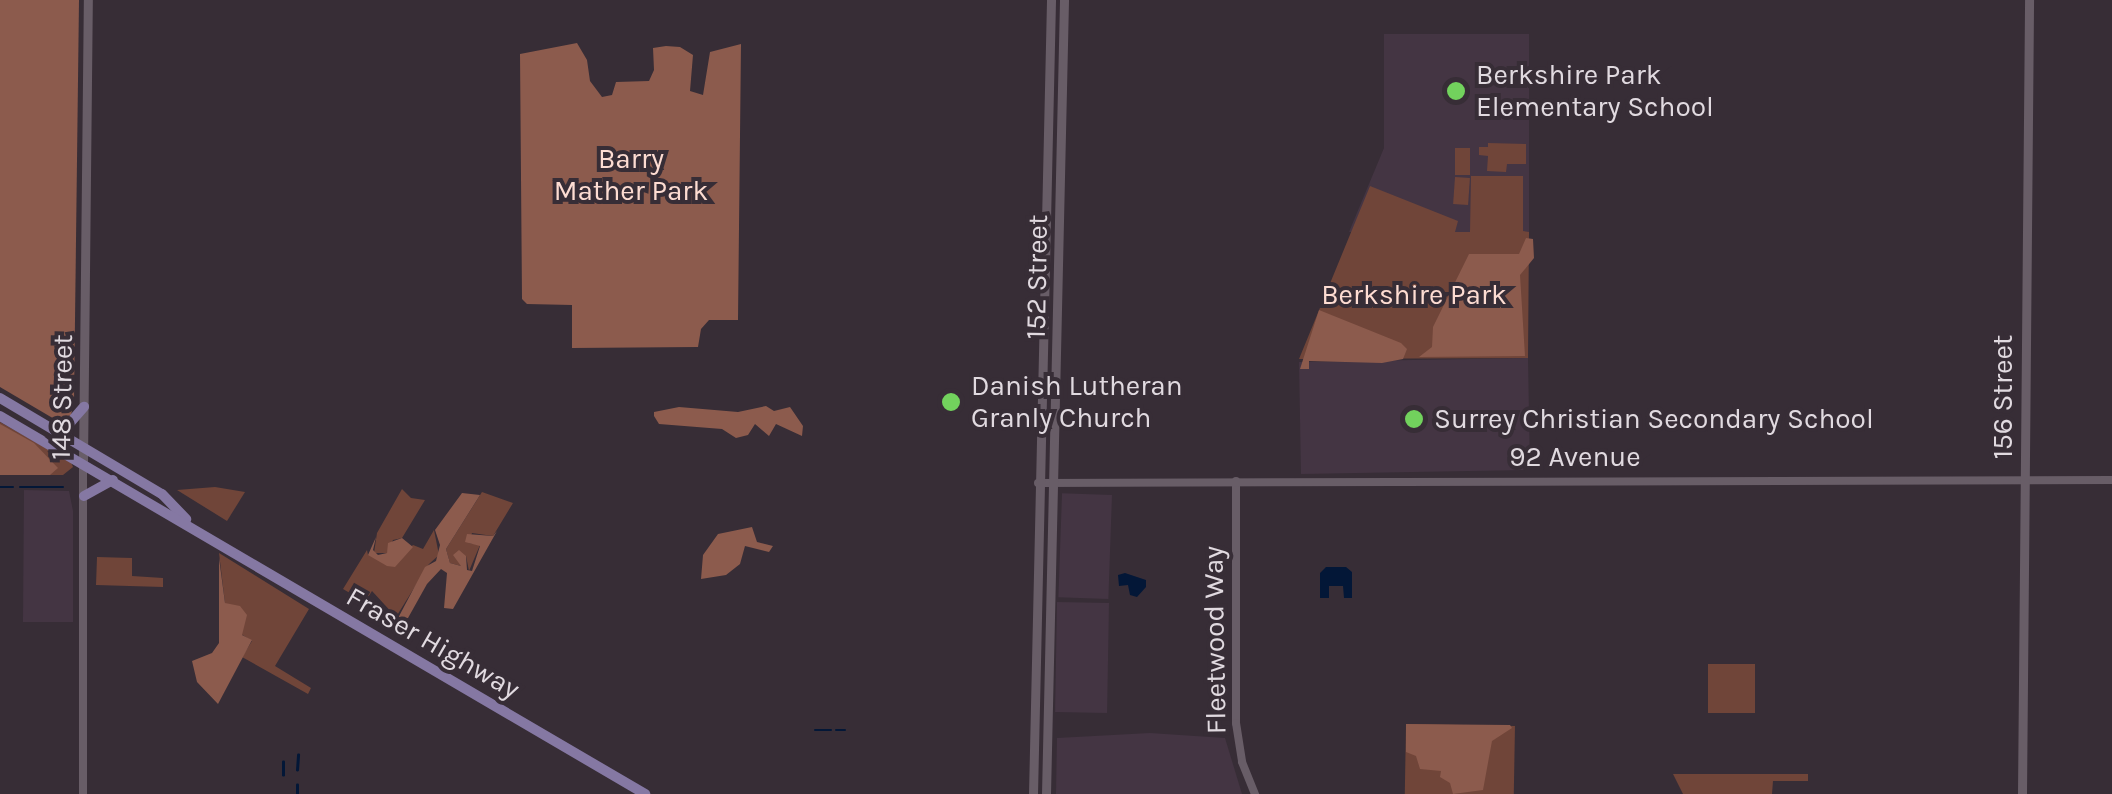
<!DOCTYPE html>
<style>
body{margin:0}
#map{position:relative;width:2112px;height:794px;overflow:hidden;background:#372d36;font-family:Karla,sans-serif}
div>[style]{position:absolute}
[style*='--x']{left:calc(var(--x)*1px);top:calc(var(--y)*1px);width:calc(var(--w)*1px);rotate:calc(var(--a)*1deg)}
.built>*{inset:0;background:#443543;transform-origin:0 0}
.green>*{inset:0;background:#704539;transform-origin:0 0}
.forest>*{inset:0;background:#8c5b4d}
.water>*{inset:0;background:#031737}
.stream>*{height:2.5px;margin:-1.25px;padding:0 1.25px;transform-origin:1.25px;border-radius:1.25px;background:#031737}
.tertiary>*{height:8px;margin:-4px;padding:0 4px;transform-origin:4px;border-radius:4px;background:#685d67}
.secondary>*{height:9px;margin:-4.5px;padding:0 4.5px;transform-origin:4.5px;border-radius:4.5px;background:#685d67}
.primary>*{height:10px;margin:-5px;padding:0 5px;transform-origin:5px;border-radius:5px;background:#8578a3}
.dots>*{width:28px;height:28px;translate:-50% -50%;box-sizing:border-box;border:5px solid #372d36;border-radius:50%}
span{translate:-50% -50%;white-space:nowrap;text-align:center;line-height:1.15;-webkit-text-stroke:8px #372d36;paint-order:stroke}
.poi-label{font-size:28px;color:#e1dae0}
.left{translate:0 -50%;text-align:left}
.park-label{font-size:28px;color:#fddcd2}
.street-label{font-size:28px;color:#e1dae0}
</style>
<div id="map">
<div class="built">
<i style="clip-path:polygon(1384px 34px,1529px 34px,1529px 232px,1349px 232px,1384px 148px)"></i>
<i style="left:1528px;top:358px;width:112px;height:229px;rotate:89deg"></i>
<i style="clip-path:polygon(24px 490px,69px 491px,73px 511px,73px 622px,23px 622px)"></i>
<i style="left:1112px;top:495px;width:104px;height:50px;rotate:92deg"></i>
<i style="left:1057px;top:602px;width:52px;height:110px;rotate:1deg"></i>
<i style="clip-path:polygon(1150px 733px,1225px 738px,1242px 794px,1056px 794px,1057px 738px)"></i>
</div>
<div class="green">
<i style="clip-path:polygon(1488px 143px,1526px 144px,1526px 164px,1507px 164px,1506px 172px,1487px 171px,1488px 156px,1479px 155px,1479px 147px,1488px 147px)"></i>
<i style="left:1455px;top:148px;width:15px;height:27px"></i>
<i style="clip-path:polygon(1471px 176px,1523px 176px,1523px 231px,1529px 232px,1528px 358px,1299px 359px,1370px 186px,1458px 221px,1455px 232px,1470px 232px)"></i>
<i style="left:1455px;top:177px;width:15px;height:27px;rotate:4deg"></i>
<i style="clip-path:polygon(0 422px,71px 462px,73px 467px,63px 475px,0 475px)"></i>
<i style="clip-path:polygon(215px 487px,245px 492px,227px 521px,177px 490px)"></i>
<i style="clip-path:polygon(402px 489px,411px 498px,425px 500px,402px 538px,393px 540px,387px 553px,374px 553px,377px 533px)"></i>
<i style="clip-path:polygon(482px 492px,513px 503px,493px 536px,472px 533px,469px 543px,480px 545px,469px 571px,466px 556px,461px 559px,461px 566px,450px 563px,446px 549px)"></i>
<i style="clip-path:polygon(434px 530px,439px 555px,429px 564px,396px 617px,372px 591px,365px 602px,343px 589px,367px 550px,368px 555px,402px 555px,413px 545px,423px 549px)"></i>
<i style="clip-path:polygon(219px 553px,309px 609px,275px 666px,311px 688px,308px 694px,242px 657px,252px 641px,241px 634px,225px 603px)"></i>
<i style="clip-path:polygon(97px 557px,132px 558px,132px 576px,163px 578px,163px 587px,96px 585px)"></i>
<i style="left:1708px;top:664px;width:47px;height:49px"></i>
<i style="left:1406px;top:724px;width:109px;height:70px;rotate:1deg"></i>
<i style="clip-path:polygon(1673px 774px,1808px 774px,1808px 781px,1773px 781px,1772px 794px,1683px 794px)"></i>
</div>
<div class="forest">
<i style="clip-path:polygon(0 0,79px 0,74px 401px,71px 415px,56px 420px,0 387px)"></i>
<i style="clip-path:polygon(577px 43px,587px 60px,590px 81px,602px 97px,612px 95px,616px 82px,649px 81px,654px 70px,653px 48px,666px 46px,680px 47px,693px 55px,690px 91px,703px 95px,710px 52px,741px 44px,738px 320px,709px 320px,701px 329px,698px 347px,572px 348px,572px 305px,527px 304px,522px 299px,520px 54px)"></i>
<i style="clip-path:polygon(1526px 238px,1533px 239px,1534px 258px,1520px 275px,1525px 356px,1419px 357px,1432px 347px,1433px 327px,1469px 254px,1519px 254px)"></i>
<i style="clip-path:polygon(1319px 310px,1401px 343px,1407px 349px,1403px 359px,1382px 363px,1309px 361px,1309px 369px,1300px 369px)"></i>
<i style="clip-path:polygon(766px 406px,774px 411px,790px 407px,803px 426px,802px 436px,776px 424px,769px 436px,755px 424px,748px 435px,736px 438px,722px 429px,659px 424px,654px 416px,654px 412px,679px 407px,738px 412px)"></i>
<i style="clip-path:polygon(0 424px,34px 443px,58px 468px,50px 475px,0 475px)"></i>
<i style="clip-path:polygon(462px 493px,480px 495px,446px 549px,450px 563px,461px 566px,453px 555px,459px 550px,466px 556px,467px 570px,472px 571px,480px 546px,465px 542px,467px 534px,493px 536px,497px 531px,453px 609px,444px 608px,447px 573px,441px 569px,427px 584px,408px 618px,397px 620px,425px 567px,436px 561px,440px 545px,435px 530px)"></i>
<i style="clip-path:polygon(752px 527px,757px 542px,773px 546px,769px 552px,745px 546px,740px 564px,726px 575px,701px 579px,703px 555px,718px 534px)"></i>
<i style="clip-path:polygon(376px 537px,373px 550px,378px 555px,387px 553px,388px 543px,402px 538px,413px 547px,395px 567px,387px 566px,368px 555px)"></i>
<i style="clip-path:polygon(219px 558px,225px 603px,240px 606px,247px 615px,242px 635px,252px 640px,218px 704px,197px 682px,192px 661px,212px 653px,219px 643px)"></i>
<i style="clip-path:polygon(1406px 724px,1510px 725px,1512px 728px,1492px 741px,1483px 790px,1453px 794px,1450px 783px,1440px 777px,1441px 771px,1420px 769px,1416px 756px,1406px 752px)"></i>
</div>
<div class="water">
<i style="clip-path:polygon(1326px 567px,1346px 567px,1352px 572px,1352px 598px,1344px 598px,1343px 586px,1329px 586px,1329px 598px,1320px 598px,1320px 573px)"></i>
<i style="clip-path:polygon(1125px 573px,1146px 580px,1146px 587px,1137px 597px,1130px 595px,1128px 585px,1119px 586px,1118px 575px)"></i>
</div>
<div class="stream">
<i style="--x:0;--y:487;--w:13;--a:0"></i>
<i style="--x:20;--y:487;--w:43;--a:0"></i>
<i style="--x:815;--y:730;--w:16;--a:0"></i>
<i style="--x:836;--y:730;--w:9;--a:0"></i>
<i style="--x:297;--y:770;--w:15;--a:-86"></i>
<i style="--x:283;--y:775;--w:13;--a:-90"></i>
<i style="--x:297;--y:794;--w:9;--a:-90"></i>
</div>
<div class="tertiary">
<i style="--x:1236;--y:481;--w:242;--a:90"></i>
<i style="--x:1236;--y:723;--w:39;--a:81"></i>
<i style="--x:1242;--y:762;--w:35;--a:68"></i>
<i style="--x:1038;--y:483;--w:1074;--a:-0.16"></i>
<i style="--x:83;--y:794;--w:330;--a:-90"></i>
</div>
<div class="secondary">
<i style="--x:83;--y:463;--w:463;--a:-89.4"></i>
<i style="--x:1033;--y:794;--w:794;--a:-88.7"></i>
<i style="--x:1046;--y:794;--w:794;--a:-88.7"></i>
<i style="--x:2022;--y:794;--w:794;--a:-89.49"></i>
</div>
<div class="primary">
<i style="--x:0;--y:398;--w:188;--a:30.7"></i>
<i style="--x:162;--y:494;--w:35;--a:46"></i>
<i style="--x:0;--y:416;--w:748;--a:30.37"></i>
<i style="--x:54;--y:430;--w:16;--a:-22"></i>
<i style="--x:69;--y:424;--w:23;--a:-49"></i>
<i style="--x:84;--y:496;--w:33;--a:-29"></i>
</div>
<div class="dots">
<i style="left:1456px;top:91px;background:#72d25d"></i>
<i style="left:951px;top:402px;background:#72d25d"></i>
<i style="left:1414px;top:419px;background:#72d25d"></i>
</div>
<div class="poi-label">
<span class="left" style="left:1476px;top:91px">Berkshire Park<br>Elementary School</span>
<span class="left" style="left:971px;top:402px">Danish Lutheran<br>Granly Church</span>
<span class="left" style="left:1434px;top:419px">Surrey Christian Secondary School</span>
</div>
<div class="park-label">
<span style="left:631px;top:175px">Barry<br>Mather Park</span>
<span style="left:1414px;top:295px">Berkshire Park</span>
</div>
<div class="street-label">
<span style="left:1037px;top:277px;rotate:-89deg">152 Street</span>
<span style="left:62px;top:397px;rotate:-89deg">148 Street</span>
<span style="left:2003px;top:397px;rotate:-90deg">156 Street</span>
<span style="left:1575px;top:457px">92 Avenue</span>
<span style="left:1215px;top:640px;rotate:-91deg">Fleetwood Way</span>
<span style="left:433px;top:643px;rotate:30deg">Fraser Highway</span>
</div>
</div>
